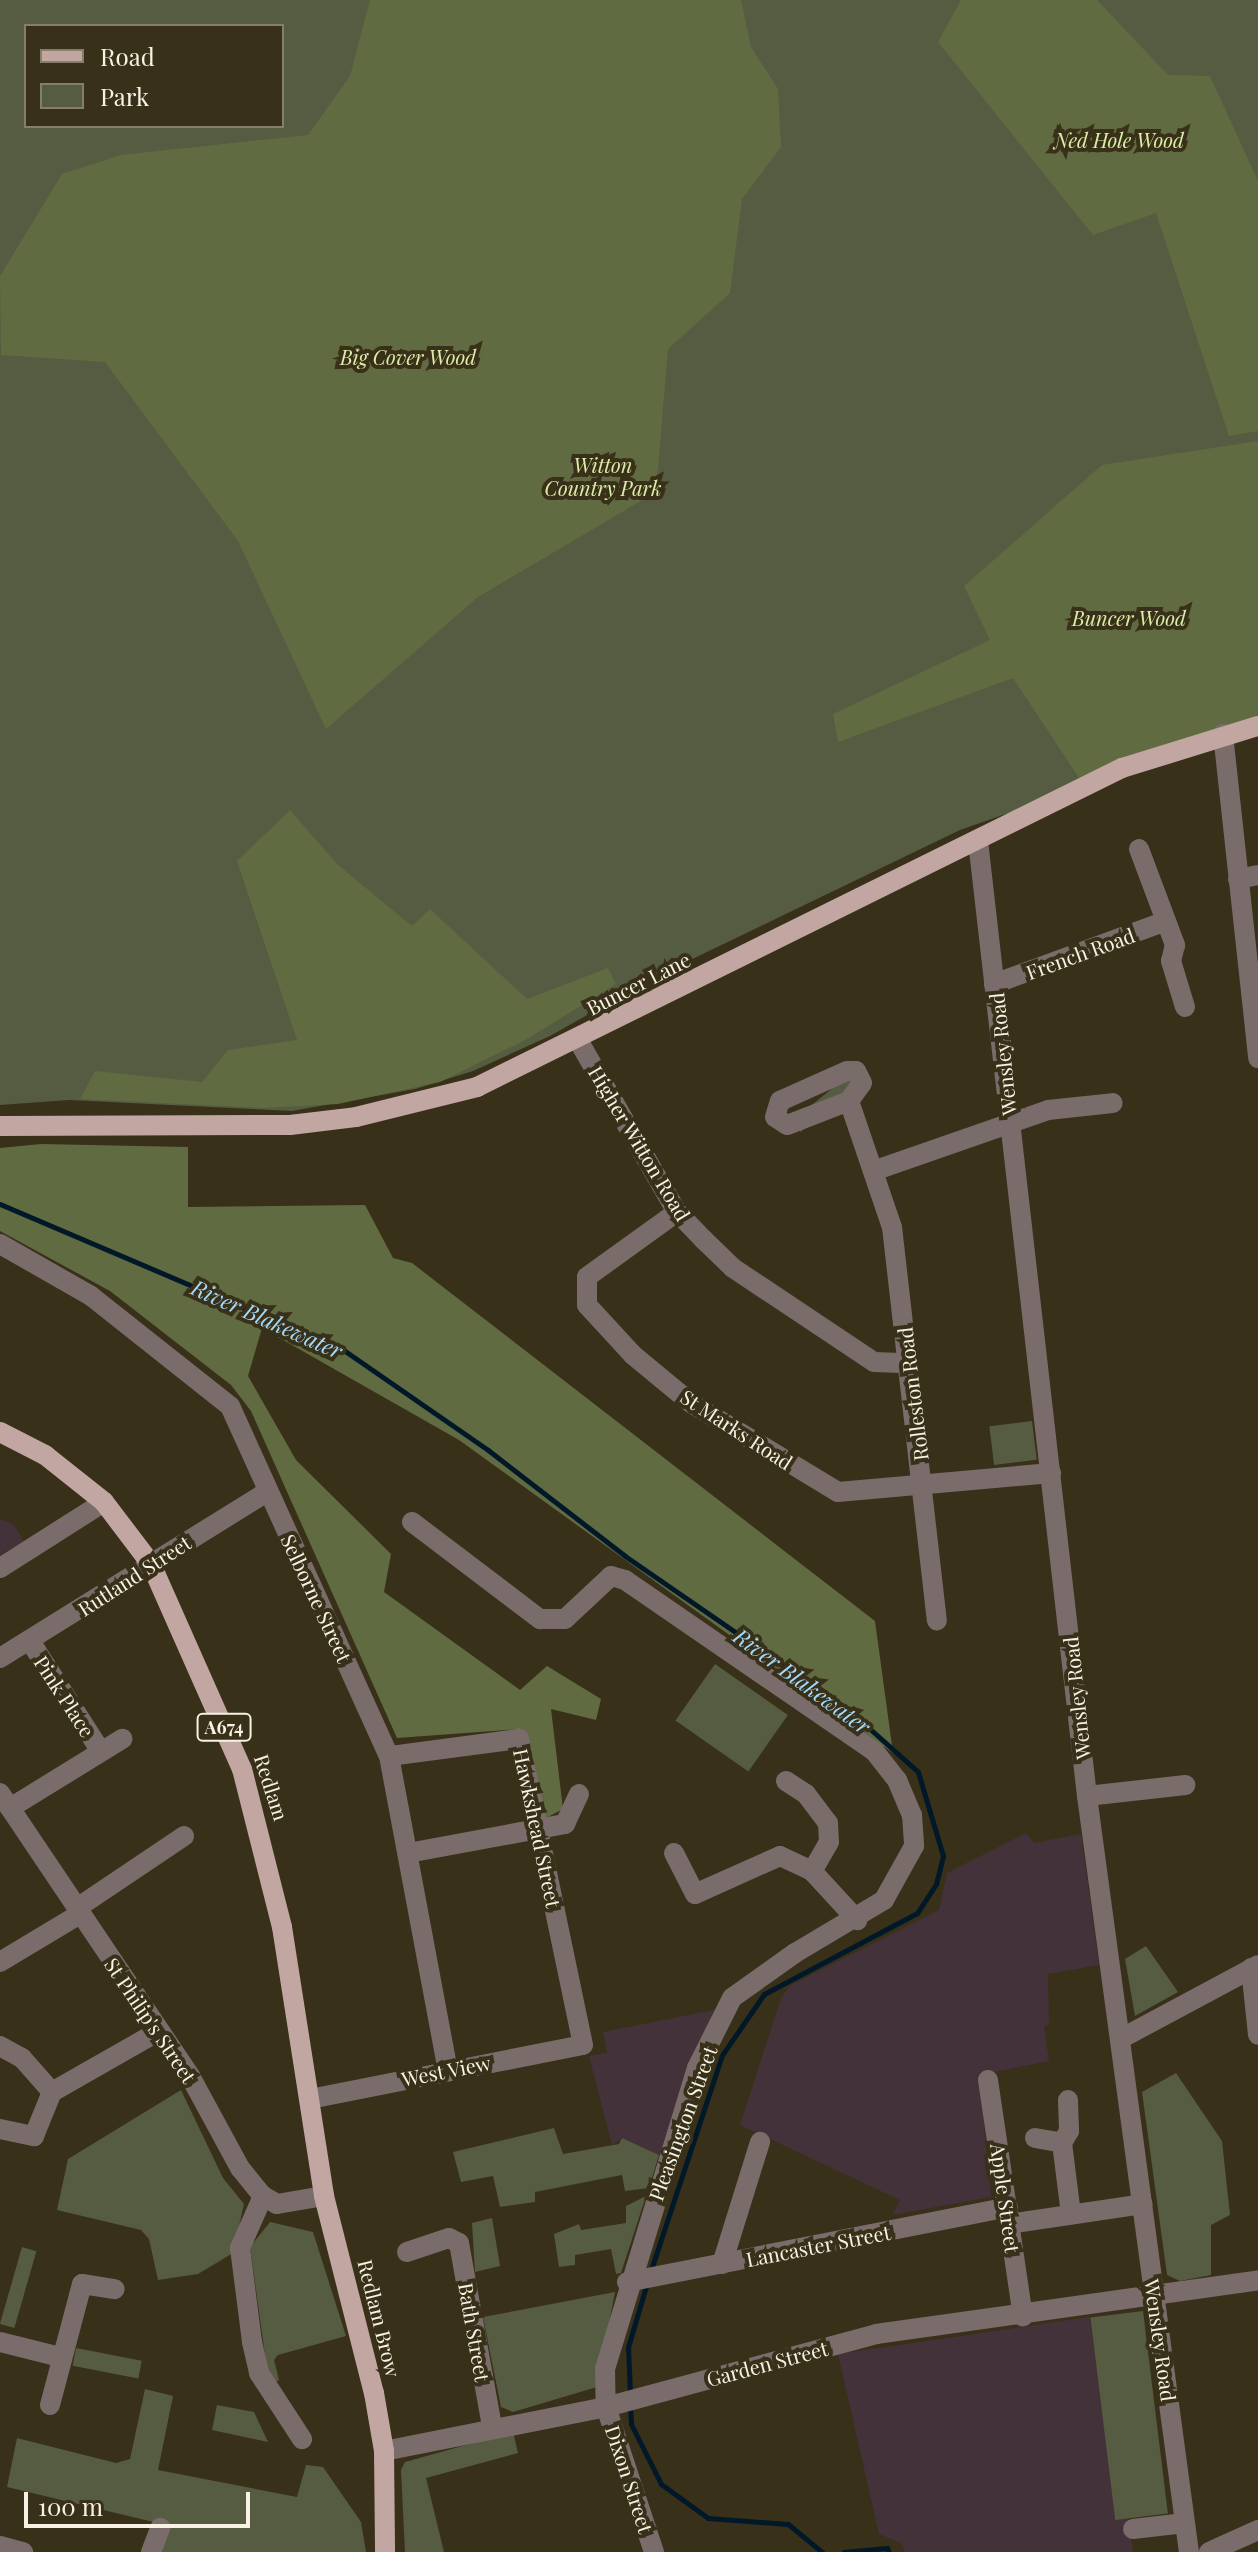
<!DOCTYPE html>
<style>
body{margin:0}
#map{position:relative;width:1258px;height:2552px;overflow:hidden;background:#383018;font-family:"Playfair Display",serif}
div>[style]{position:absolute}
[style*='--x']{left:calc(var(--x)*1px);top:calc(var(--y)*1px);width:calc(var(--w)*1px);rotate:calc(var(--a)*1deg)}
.industrial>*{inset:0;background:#44323a}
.green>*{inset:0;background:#555c41;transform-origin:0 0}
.forest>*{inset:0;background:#616b42}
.stream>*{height:5px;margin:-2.5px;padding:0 2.5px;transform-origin:2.5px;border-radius:2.5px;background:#001828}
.minor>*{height:20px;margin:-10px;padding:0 10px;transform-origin:10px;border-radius:10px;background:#7a6c6a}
.major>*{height:20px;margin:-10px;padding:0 10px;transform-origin:10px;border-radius:10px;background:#c2a6a2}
span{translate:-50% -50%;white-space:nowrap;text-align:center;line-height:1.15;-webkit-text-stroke:8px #383018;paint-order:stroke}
.shield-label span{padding:2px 6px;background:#383018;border:2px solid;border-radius:6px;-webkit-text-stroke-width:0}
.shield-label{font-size:18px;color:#f7f2e4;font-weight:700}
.park-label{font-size:20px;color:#dceea8;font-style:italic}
.street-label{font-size:20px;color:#f7f2e4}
.water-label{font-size:22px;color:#a3d9fc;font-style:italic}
.legend{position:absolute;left:24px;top:24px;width:260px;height:104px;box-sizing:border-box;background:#383018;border:2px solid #847e6a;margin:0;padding:10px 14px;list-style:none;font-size:24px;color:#f7f2e4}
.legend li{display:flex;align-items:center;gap:16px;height:40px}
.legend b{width:40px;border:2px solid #847e6a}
.scale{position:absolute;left:24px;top:2492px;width:226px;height:36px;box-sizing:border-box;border:4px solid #f7f2e4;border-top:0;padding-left:10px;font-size:24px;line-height:28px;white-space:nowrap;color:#f7f2e4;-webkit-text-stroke:6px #383018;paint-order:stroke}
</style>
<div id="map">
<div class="industrial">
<i style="clip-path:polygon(0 1519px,14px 1525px,24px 1541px,0 1555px)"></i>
<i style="clip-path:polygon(1026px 1833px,1034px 1843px,1081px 1834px,1099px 1965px,1048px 1974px,1049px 2025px,1044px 2027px,1049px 2061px,979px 2075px,991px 2197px,892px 2215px,900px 2200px,740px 2125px,781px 1998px,791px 1985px,939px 1910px,947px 1873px)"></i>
<i style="clip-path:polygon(714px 2010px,659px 2155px,622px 2138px,612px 2145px,589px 2056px,607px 2053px,603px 2032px)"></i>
<i style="clip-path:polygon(1090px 2317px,1116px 2519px,1128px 2518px,1133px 2552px,905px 2552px,901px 2543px,879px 2534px,838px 2354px)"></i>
</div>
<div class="green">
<i style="clip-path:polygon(evenodd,0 0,1258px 0,1258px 726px,960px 830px,651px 979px,550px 1036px,473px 1071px,415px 1089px,292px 1111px,69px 1100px,0 1105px,0 0,26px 26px,282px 26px,282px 126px,26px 126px,26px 26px)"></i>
<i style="left:850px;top:1074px;width:14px;height:75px;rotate:51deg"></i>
<i style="left:1032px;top:1421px;width:39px;height:43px;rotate:83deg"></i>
<i style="left:715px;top:1664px;width:89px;height:69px;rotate:35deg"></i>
<i style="clip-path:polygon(1146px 1946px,1178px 1992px,1135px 2016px,1125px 1959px)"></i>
<i style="clip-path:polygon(1176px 2073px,1222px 2141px,1230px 2215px,1211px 2225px,1211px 2275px,1180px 2281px,1167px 2275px,1142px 2092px)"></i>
<i style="clip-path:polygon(181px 2090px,223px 2178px,244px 2204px,233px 2253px,198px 2274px,158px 2280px,149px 2239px,141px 2230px,57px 2210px,68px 2159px)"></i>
<i style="clip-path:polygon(554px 2128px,563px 2154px,619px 2144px,622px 2138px,659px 2155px,649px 2188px,625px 2191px,622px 2175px,535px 2192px,535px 2202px,500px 2207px,493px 2176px,461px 2182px,453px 2152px)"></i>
<i style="clip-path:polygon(646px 2196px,621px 2273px,616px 2274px,611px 2249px,575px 2255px,575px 2265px,559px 2267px,554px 2234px,579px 2224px,581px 2230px,626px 2223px,626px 2206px)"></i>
<i style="clip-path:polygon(492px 2218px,500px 2266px,475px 2272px,472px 2223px)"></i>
<i style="clip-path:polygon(270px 2222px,313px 2232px,346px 2336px,278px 2355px,274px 2360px,279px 2380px,274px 2383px,267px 2369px,250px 2247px)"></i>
<i style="left:22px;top:2247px;width:15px;height:80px;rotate:16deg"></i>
<i style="clip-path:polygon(615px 2292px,597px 2387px,513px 2412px,501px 2407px,483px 2317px)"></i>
<i style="left:1143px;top:2311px;width:204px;height:53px;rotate:83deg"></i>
<i style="left:76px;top:2348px;width:67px;height:18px;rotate:11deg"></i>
<i style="clip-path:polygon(145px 2389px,173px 2396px,158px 2470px,297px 2497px,306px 2465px,323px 2467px,361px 2522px,366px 2552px,160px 2552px,166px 2525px,7px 2487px,17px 2438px,116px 2463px,130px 2459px)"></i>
<i style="clip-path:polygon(217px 2405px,254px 2412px,268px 2442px,212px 2430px)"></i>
<i style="clip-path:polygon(513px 2432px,518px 2453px,426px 2478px,444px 2552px,405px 2552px,401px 2470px,405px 2462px)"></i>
</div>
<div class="forest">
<i style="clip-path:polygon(370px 0,741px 0,751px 47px,778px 89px,781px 147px,742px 199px,730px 293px,668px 349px,656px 492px,478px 597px,326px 729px,238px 541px,105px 362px,1px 355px,0 276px,62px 174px,121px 155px,308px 135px,350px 76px)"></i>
<i style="clip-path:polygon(961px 0,1097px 0,1168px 75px,1210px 76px,1258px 181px,1258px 431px,1229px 436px,1156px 213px,1093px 235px,938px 42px)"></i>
<i style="clip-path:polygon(1258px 441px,1258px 726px,1085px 787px,1013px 678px,838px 742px,833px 714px,990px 640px,964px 586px,1102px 465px)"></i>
<i style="clip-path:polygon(290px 810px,337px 864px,412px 926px,430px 909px,527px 999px,608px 968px,616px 984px,527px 1039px,440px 1082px,338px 1104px,266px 1108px,80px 1099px,95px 1071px,202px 1082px,228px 1050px,297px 1040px,237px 861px)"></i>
<i style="clip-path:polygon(41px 1144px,188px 1147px,188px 1207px,365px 1205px,393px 1258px,412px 1263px,875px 1621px,893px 1753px,459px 1440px,262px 1328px,248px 1376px,296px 1460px,391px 1554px,384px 1592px,520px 1690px,547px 1666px,601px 1699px,596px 1720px,551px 1709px,563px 1809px,544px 1819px,522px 1729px,397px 1738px,251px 1411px,231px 1385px,110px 1291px,0 1231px,0 1148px)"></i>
</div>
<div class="stream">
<i style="--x:0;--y:1204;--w:375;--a:23.1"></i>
<i style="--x:345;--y:1351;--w:174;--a:34.7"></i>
<i style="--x:488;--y:1450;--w:173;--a:37.7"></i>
<i style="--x:625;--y:1556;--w:275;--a:34.6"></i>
<i style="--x:851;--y:1712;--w:90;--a:41.8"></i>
<i style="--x:918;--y:1772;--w:88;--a:73.4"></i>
<i style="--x:943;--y:1856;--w:29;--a:104"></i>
<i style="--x:936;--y:1884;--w:35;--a:123"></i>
<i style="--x:917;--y:1913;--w:173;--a:152.1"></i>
<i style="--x:764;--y:1994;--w:74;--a:124.5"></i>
<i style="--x:722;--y:2055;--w:230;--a:108.3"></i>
<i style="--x:630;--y:2394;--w:47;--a:-92.4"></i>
<i style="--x:628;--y:2347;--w:67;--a:-73.5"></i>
<i style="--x:630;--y:2408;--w:16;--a:86"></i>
<i style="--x:631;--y:2424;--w:67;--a:63.4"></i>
<i style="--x:661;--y:2484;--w:58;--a:35.9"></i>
<i style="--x:708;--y:2518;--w:80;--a:4.3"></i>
<i style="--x:788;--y:2524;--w:44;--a:39.5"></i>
<i style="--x:844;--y:2552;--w:43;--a:-5.3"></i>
<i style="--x:887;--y:2548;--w:4;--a:63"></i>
</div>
<div class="minor">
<i style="--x:1223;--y:734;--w:326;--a:83.8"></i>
<i style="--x:978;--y:841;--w:961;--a:83.49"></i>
<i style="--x:1087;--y:1796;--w:763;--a:82.32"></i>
<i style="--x:1139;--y:849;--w:103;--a:69.4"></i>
<i style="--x:1175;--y:945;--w:16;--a:104"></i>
<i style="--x:1171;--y:961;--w:48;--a:73.1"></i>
<i style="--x:1238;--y:879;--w:20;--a:-11"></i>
<i style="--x:994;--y:984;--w:183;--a:-20.1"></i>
<i style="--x:578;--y:1040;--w:198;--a:60.1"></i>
<i style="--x:677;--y:1212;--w:37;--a:46"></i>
<i style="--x:703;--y:1239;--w:42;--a:44"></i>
<i style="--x:733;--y:1268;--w:169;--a:33.7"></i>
<i style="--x:874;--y:1362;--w:33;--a:2"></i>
<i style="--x:847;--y:1071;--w:9;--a:0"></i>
<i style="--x:856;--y:1071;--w:13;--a:63"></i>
<i style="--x:862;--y:1083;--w:22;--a:126"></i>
<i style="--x:849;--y:1101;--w:66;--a:158.8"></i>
<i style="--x:787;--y:1125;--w:14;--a:-146"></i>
<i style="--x:775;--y:1117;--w:17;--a:-73"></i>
<i style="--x:780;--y:1101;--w:73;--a:-24.1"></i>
<i style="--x:849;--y:1101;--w:133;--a:71.2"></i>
<i style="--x:892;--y:1227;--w:396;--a:83.5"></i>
<i style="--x:876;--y:1170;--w:182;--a:-19.2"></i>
<i style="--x:1048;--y:1110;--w:65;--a:-6.1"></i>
<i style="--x:677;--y:1212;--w:111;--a:144.2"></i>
<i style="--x:587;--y:1277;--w:28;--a:90"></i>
<i style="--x:587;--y:1305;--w:68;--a:47.4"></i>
<i style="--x:633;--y:1355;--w:75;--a:39.6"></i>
<i style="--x:691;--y:1403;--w:172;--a:31.2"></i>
<i style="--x:838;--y:1492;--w:214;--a:-5.1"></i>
<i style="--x:0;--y:1244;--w:105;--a:29.7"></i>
<i style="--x:91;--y:1296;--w:177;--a:38.4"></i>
<i style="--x:230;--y:1406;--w:384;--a:65.6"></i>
<i style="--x:389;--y:1756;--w:319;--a:79.4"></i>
<i style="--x:412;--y:1522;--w:161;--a:37.2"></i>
<i style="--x:540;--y:1619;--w:25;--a:0"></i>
<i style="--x:565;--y:1619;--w:63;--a:-43.1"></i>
<i style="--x:611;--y:1576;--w:15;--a:16"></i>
<i style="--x:625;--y:1580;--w:303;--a:34.5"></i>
<i style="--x:875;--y:1752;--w:36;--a:52"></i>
<i style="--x:897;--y:1780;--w:38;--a:67"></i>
<i style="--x:912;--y:1815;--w:31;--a:86"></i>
<i style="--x:914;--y:1846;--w:62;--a:119.1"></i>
<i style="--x:884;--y:1900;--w:104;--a:149.2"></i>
<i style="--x:795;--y:1953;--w:77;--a:144.5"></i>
<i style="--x:732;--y:1998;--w:78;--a:116.6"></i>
<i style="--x:697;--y:2068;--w:314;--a:107"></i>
<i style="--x:605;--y:2368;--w:39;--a:89"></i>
<i style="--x:606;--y:2407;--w:153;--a:71.7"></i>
<i style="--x:0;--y:1568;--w:123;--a:-32.4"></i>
<i style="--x:30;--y:1641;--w:130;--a:57.3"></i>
<i style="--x:0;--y:1658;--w:314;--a:-31.9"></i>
<i style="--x:786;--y:1781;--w:24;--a:33"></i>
<i style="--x:806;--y:1794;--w:36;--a:53"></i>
<i style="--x:828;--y:1823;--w:19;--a:87"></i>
<i style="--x:829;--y:1842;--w:34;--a:120"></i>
<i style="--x:0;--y:1793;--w:341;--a:56.1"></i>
<i style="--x:190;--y:2076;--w:105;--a:61.5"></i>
<i style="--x:240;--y:2168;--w:36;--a:51"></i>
<i style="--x:263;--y:2196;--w:16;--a:30"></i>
<i style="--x:277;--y:2204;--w:48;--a:-9.7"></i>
<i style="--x:1087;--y:1796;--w:99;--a:-6.4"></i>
<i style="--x:10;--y:1808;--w:132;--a:-31.6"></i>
<i style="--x:408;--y:1853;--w:160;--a:-10.5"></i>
<i style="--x:565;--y:1824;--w:33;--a:-65"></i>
<i style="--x:674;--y:1853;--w:46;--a:62.9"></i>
<i style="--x:695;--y:1894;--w:93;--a:-24.1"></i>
<i style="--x:780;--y:1856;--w:35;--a:25"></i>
<i style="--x:812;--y:1871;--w:67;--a:47.4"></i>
<i style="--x:77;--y:1908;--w:129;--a:-33.9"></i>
<i style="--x:0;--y:1962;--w:93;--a:-31"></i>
<i style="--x:1251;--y:1968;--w:67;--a:84"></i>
<i style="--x:1122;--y:2038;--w:154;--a:-28.2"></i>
<i style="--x:0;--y:2046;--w:25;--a:29"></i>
<i style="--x:22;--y:2058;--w:45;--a:48.6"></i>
<i style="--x:988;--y:2080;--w:239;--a:81.6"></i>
<i style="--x:310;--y:2099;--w:278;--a:-11.2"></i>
<i style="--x:583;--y:2045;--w:313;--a:-101.8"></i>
<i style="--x:519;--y:1739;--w:131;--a:172.5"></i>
<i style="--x:1068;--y:2100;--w:31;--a:88"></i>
<i style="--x:1069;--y:2131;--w:14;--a:120"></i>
<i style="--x:1062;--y:2143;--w:72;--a:82.8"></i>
<i style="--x:0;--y:2129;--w:35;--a:12"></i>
<i style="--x:34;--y:2136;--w:48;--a:-67.8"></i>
<i style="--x:52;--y:2092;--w:123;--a:-29.7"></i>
<i style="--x:1035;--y:2138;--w:27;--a:10"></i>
<i style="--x:263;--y:2196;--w:57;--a:113.9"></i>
<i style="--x:240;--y:2248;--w:95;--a:82.7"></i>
<i style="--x:252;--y:2342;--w:32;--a:77"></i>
<i style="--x:259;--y:2373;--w:79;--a:56.9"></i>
<i style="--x:1009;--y:2224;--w:135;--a:-8.5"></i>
<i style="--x:407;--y:2252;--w:44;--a:-18.4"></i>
<i style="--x:449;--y:2238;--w:11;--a:27"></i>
<i style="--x:459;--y:2243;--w:186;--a:79.8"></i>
<i style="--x:722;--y:2264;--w:128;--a:-72.7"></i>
<i style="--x:627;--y:2282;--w:388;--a:-11.1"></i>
<i style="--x:0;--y:2342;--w:62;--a:14"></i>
<i style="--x:50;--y:2405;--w:125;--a:-75.2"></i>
<i style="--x:82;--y:2284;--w:33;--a:9"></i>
<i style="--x:384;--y:2451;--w:226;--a:-11.2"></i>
<i style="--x:606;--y:2407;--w:280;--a:-15.1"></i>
<i style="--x:876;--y:2334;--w:386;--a:-8"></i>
<i style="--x:1133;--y:2529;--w:52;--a:-6.6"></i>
<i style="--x:0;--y:2546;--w:24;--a:15"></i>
<i style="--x:151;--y:2552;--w:26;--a:-69"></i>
<i style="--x:1209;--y:2552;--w:54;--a:-24.2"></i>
</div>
<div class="major">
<i style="--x:0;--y:1126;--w:290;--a:-0.2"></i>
<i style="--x:290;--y:1125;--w:66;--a:-6.9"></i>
<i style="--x:356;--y:1117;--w:125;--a:-13.9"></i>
<i style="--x:477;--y:1087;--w:720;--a:-26.32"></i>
<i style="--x:1122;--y:768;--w:142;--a:-17.2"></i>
<i style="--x:0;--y:1432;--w:51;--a:27.1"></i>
<i style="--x:45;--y:1455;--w:75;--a:38.5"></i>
<i style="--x:104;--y:1502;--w:78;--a:52.8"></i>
<i style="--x:151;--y:1564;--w:224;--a:66.1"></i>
<i style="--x:242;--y:1769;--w:163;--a:75.8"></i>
<i style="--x:282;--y:1927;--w:272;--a:81.1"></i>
<i style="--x:324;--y:2196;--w:203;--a:75.8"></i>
<i style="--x:374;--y:2393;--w:59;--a:80.2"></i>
<i style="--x:384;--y:2451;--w:101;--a:89.4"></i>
</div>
<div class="shield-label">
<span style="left:224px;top:1727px">A674</span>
</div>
<div class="park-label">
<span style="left:1119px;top:139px">Ned Hole Wood</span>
<span style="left:408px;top:356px">Big Cover Wood</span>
<span style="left:603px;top:476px">Witton<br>Country Park</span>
<span style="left:1129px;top:617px">Buncer Wood</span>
</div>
<div class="street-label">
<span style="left:1080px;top:953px;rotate:-20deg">French Road</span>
<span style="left:638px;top:983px;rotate:-27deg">Buncer Lane</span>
<span style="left:1002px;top:1054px;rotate:-96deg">Wensley Road</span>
<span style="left:640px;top:1143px;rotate:59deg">Higher Witton Road</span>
<span style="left:912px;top:1394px;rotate:-97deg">Rolleston Road</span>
<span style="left:737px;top:1429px;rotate:33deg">St Marks Road</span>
<span style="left:134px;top:1575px;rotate:-33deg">Rutland Street</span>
<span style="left:317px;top:1598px;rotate:65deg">Selborne Street</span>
<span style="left:65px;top:1696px;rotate:57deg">Pink Place</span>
<span style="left:1076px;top:1698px;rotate:-96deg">Wensley Road</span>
<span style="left:272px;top:1787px;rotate:72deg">Redlam</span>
<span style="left:538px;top:1828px;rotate:78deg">Hawkshead Street</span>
<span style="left:151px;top:2020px;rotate:56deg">St Philip's Street</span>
<span style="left:446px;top:2070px;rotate:-11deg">West View</span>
<span style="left:682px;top:2123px;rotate:-70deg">Pleasington Street</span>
<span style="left:1006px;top:2198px;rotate:82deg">Apple Street</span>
<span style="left:818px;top:2245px;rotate:-11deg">Lancaster Street</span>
<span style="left:380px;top:2318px;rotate:76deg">Redlam Brow</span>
<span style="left:475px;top:2332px;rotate:80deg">Bath Street</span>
<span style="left:1161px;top:2340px;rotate:82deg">Wensley Road</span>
<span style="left:767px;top:2363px;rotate:-15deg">Garden Street</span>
<span style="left:630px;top:2479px;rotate:72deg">Dixon Street</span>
</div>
<div class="water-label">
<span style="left:267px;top:1319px;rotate:24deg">River Blakewater</span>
<span style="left:802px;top:1681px;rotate:36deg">River Blakewater</span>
</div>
<ul class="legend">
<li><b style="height:10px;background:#c2a6a2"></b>Road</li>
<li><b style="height:22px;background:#555c41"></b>Park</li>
</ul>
<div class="scale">100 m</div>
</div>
